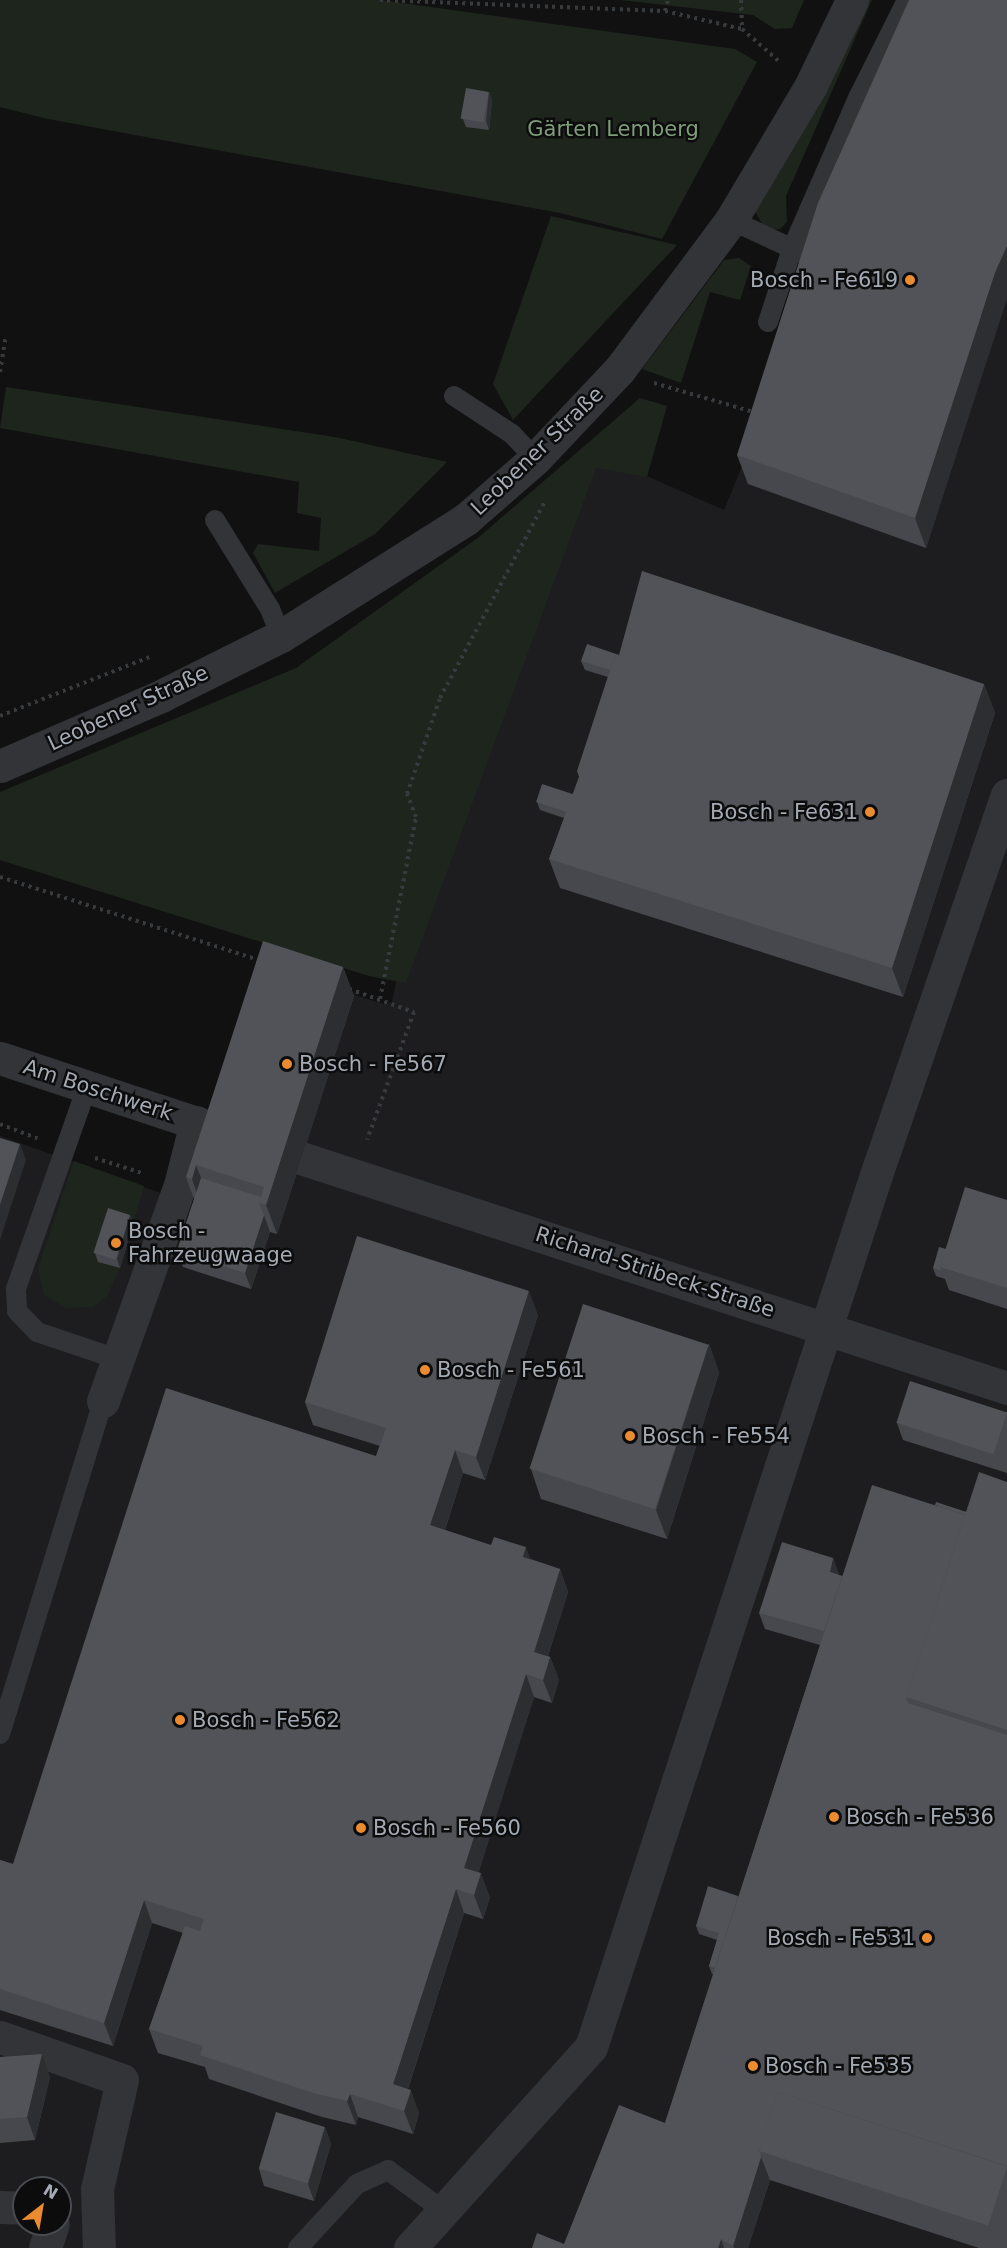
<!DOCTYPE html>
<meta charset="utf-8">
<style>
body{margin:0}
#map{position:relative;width:1007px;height:2248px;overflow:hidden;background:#111112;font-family:"DejaVu Sans",sans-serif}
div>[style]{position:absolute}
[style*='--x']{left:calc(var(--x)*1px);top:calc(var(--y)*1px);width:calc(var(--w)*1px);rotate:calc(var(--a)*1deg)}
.built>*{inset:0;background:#1d1d1f}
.green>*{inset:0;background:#1e251d}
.path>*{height:4px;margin-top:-2px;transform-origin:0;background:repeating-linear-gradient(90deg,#383b3e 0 3px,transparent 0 7.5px)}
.service>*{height:20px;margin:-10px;padding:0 10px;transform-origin:10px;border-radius:10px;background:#323437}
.minor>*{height:33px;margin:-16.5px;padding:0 16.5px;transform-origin:16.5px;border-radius:16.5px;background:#323437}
.wall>*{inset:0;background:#47484d}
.shaded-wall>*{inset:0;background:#2d2e31}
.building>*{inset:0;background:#515358;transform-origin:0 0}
.dots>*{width:16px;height:16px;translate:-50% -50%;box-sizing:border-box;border:3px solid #0c0c0d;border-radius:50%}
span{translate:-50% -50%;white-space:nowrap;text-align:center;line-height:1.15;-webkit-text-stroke:5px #0c0c0d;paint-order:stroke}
.park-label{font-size:21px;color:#7e9d7a}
.poi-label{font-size:21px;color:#a3aab3}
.right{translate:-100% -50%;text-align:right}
.left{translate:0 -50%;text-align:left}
.street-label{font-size:21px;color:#a3aab3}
.north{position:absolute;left:12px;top:2176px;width:60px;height:60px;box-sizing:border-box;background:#0c0c0d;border:2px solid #484b4f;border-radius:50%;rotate:31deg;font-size:16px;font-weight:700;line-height:24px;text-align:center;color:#a3aab3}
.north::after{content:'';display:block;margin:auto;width:21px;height:27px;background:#eb8b30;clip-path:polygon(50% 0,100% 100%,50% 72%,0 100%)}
</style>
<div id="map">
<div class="built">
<i style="clip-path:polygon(evenodd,934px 0,1007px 0,1007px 2248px,0 2248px,0 1136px,197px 1206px,273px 970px,384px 1004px,392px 1002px,439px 769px,592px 452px,724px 510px,934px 0,24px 2188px,60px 2188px,60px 2224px,24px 2224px,24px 2188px)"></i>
</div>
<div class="green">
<i style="clip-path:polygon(0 0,380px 0,735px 49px,757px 62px,662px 239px,560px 213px,48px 119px,0 107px)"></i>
<i style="clip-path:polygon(620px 0,804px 0,792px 28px,775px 29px,753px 15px)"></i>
<i style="clip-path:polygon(863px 0,872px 0,786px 196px,787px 222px,780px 229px,766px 230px,754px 210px)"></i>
<i style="clip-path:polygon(551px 216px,677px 245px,513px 420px,493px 384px)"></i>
<i style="clip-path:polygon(739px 258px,751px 266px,740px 300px,710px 292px,681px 383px,642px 369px,724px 260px)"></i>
<i style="clip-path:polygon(6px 387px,335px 437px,447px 462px,375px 534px,275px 593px,253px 553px,258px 544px,319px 551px,321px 518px,297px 513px,299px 482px,0 428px)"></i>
<i style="clip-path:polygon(640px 398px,667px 406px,647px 477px,596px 468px,406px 983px,369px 976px,0 860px,0 792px,296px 668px,479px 537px)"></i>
<i style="clip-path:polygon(74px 1161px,144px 1186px,133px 1224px,112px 1217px,98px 1261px,120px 1268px,107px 1296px,93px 1307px,66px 1308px,44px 1295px,38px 1268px)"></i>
</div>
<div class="path">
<i style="--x:380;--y:0;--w:285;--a:2.2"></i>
<i style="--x:665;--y:11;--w:79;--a:13.2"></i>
<i style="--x:742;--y:29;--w:52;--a:41.1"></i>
<i style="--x:741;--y:0;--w:29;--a:88"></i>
<i style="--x:665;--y:11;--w:11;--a:-75"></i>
<i style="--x:0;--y:372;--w:36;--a:-81"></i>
<i style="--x:654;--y:383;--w:103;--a:16.3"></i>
<i style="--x:0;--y:716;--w:161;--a:-21.5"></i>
<i style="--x:0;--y:877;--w:272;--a:17.8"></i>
<i style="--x:349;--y:989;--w:69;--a:19.5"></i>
<i style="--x:414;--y:1012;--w:136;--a:110.2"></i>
<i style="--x:380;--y:999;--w:186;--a:-78.8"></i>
<i style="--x:416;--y:817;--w:25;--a:-111"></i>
<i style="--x:407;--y:794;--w:102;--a:-71"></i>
<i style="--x:440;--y:698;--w:221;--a:-61.9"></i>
<i style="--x:0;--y:1124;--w:40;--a:21"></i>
<i style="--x:95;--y:1158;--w:52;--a:17.7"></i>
</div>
<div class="service">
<i style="--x:731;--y:220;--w:81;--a:25"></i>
<i style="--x:768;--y:322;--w:77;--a:-71.8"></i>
<i style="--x:792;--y:249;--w:167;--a:-66.4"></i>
<i style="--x:859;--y:96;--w:107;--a:-63.4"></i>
<i style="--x:454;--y:396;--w:69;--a:33.2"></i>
<i style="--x:512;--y:434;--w:34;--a:47"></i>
<i style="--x:215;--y:520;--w:105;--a:58.3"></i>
<i style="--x:270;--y:609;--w:29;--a:68"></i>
<i style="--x:87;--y:1087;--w:214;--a:109.4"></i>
<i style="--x:16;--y:1289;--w:22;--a:87"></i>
<i style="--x:17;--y:1311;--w:29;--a:46"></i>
<i style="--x:37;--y:1332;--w:84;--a:18.6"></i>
<i style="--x:0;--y:1734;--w:349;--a:-72.8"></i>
<i style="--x:298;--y:2248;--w:87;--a:-47.3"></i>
<i style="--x:357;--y:2184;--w:34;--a:-24"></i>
<i style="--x:388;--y:2170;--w:71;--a:36.4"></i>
</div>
<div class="minor">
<i style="--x:0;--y:766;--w:178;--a:-23.5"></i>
<i style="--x:163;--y:695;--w:132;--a:-26.6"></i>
<i style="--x:281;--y:636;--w:219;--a:-32.3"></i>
<i style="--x:466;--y:519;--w:91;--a:-41"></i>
<i style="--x:535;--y:459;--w:124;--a:-46.6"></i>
<i style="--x:620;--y:369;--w:186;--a:-53.3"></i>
<i style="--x:731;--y:220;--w:157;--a:-59.3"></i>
<i style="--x:811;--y:85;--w:94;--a:-64.2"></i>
<i style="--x:0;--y:1058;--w:226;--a:18.3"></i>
<i style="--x:301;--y:1158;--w:743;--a:18.04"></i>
<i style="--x:103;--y:1401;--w:229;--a:-70.4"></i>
<i style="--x:180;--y:1185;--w:65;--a:-75.7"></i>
<i style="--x:0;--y:2037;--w:129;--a:19.4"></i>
<i style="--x:122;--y:2080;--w:112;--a:102.9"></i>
<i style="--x:97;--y:2189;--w:59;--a:88.1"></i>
<i style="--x:0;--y:2207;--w:24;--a:2"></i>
<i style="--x:45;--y:2248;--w:25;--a:-72"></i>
<i style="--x:410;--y:2248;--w:270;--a:-48"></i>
<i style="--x:591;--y:2047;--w:917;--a:-71.9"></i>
<i style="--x:876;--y:1175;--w:402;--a:-71"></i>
</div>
<div class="wall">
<i style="clip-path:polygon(489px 92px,492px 100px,489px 130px,466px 127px,463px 119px)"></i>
<i style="clip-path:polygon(1005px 302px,926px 548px,748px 484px,737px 455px)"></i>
<i style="clip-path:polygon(619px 655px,984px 684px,995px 713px,903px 997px,560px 888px,549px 859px,564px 818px,540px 810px,537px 802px,573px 794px,579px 777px,608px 677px,585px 670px,581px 661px)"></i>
<i style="clip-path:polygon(343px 967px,354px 996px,277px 1234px,270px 1232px,251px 1289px,183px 1267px,177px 1251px,194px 1199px,186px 1177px)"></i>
<i style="clip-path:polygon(1007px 1200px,1007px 1309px,949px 1290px,945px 1279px,936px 1276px,933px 1268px,946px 1249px)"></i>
<i style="clip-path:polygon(130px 1215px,133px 1224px,120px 1268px,98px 1262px,95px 1253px)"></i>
<i style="clip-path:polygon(538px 1315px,485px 1480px,463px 1473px,445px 1530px,560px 1569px,568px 1592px,548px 1656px,550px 1657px,559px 1680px,552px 1703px,534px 1697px,478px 1872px,490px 1897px,483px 1919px,464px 1913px,408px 2089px,419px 2113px,413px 2134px,358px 2117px,356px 2125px,322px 2117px,209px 2079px,205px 2067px,158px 2053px,149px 2029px,183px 1933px,152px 1923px,113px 2046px,0 2010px,0 1860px,13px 1864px,376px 1456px,380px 1446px,313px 1425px,305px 1402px)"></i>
<i style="clip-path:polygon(709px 1344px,719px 1373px,667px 1539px,541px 1499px,531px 1469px)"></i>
<i style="clip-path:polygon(1007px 1412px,1007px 1473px,903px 1440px,897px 1423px)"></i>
<i style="clip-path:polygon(1007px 1482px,1007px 2248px,979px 2248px,770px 2180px,748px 2248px,532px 2248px,564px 2244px,665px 2123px,713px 1974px,712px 1974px,709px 1966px,717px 1940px,699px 1934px,696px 1926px,739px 1896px,820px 1645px,765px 1629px,759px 1613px,833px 1558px,839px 1575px,842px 1576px,935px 1505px,966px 1512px)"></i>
<i style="clip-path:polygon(0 2057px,50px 2077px,35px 2140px,0 2143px)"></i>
<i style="clip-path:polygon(325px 2127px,331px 2144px,314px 2201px,264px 2186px,259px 2169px)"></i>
</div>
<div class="shaded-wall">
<i style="clip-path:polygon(489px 92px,492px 100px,489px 130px,486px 121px)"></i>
<i style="clip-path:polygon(1007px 246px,1007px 299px,926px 548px,915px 518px,995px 273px)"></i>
<i style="clip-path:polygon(984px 684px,995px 713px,903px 997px,892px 968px)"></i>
<i style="clip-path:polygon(343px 967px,354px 996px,277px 1234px,266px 1205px)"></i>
<i style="clip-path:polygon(20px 1144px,26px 1160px,0 1240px,0 1205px)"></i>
<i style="clip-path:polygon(196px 1165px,207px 1194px,202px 1208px,192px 1179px)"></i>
<i style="clip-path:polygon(130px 1215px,133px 1224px,120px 1268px,117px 1259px)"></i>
<i style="clip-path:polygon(264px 1215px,270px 1232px,251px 1289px,245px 1273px)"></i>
<i style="clip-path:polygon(529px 1291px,538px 1315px,485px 1480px,476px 1457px)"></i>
<i style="clip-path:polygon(709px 1344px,719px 1373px,667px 1539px,656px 1510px)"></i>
<i style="clip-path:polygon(455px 1450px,463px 1473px,439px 1548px,430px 1525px)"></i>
<i style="clip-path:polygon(526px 1547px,535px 1571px,523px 1557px)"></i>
<i style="clip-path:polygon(833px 1558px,839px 1575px,830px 1572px)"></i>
<i style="clip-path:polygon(560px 1569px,568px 1592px,542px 1675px,534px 1652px)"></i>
<i style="clip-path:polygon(550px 1657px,559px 1680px,552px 1703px,543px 1680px)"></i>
<i style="clip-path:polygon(526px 1674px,534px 1697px,473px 1891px,464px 1868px)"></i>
<i style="clip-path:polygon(481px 1873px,490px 1897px,483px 1919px,474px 1895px)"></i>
<i style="clip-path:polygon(456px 1889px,464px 1913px,402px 2107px,393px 2084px)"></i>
<i style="clip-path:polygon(144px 1900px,152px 1923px,113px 2046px,104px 2023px)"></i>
<i style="clip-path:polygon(42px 2054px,50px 2077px,35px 2140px,27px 2117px)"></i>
<i style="clip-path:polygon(411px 2090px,419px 2113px,413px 2134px,404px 2111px)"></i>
<i style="clip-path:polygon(350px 2094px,358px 2117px,356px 2125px,347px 2101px)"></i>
<i style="clip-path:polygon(325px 2127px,331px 2144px,314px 2201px,308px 2184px)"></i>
<i style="clip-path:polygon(761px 2157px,770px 2180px,748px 2248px,734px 2248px,733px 2246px)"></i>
<i style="clip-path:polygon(721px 2239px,724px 2248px,718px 2248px)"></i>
</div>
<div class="building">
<i style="clip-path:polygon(909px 0,1007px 0,1007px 246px,995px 273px,915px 518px,737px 455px,818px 203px)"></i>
<i style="left:466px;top:88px;width:23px;height:31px;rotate:10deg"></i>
<i style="clip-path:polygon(642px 571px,984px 684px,892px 968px,549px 859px,579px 777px,577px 771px,614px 658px,619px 655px)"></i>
<i style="clip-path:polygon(587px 644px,619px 655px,614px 658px,610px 670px,581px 661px)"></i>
<i style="left:542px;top:784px;width:33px;height:19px;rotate:18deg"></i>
<i style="clip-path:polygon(263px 941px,343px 967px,266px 1205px,259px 1203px,264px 1187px,196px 1165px,192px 1179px,186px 1177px)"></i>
<i style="clip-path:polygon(0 1138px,20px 1144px,0 1205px)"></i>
<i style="clip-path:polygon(201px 1178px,261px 1197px,259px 1203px,264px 1215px,245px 1273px,177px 1251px)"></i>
<i style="clip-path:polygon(965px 1187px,1007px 1200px,1007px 1288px,940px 1267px)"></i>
<i style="left:108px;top:1208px;width:23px;height:47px;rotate:18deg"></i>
<i style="clip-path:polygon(357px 1236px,529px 1291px,476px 1457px,455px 1450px,430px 1525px,491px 1545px,494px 1537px,526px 1547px,523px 1557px,560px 1569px,534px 1652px,550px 1657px,543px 1680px,526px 1674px,464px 1868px,481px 1873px,474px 1895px,456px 1889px,393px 2084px,411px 2090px,404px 2111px,350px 2094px,347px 2101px,313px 2093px,200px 2055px,203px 2046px,149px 2029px,185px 1926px,200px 1931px,204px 1919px,144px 1900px,104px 2023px,0 1989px,0 1860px,13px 1864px,166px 1388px,376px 1456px,386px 1428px,305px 1402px)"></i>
<i style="clip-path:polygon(939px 1247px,946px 1249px,940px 1267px,942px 1271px,933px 1268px)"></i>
<i style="left:583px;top:1304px;width:132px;height:173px;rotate:18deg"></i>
<i style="left:910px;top:1381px;width:102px;height:44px;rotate:18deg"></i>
<i style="clip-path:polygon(979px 1472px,1007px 1482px,1007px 1730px,906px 1697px)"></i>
<i style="clip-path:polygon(872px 1485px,965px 1515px,906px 1697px,908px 1703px,1007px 1735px,1007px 2166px,778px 2092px,759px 2151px,761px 2157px,733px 2246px,721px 2239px,718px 2248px,532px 2248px,537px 2233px,564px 2244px,619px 2105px,665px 2123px)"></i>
<i style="left:936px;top:1502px;width:32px;height:3px;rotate:18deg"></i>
<i style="clip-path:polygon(782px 1542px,833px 1558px,830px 1572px,842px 1576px,824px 1631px,759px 1613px)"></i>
<i style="clip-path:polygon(708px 1886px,738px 1896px,715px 1968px,709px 1966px,719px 1933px,696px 1926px)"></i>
<i style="clip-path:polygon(42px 2054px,27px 2117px,0 2119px,0 2057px)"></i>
<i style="left:778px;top:2092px;width:241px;height:62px;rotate:18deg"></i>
<i style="left:276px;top:2112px;width:51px;height:59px;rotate:17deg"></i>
</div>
<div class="dots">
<i style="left:910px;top:280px;background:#eb8b30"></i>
<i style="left:870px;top:812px;background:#eb8b30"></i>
<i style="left:287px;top:1064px;background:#eb8b30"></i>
<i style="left:116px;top:1243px;background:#eb8b30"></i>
<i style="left:425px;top:1370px;background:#eb8b30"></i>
<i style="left:630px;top:1436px;background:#eb8b30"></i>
<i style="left:180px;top:1720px;background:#eb8b30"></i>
<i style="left:834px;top:1817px;background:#eb8b30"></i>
<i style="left:361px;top:1828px;background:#eb8b30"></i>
<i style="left:927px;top:1938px;background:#eb8b30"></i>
<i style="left:753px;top:2066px;background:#eb8b30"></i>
</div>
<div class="park-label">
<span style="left:613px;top:129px">Gärten Lemberg</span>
</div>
<div class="poi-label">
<span class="right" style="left:898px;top:280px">Bosch - Fe619</span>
<span class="right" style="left:858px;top:812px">Bosch - Fe631</span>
<span class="left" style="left:299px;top:1064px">Bosch - Fe567</span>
<span class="left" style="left:128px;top:1243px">Bosch -<br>Fahrzeugwaage</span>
<span class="left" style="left:437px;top:1370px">Bosch - Fe561</span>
<span class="left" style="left:642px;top:1436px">Bosch - Fe554</span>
<span class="left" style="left:192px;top:1720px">Bosch - Fe562</span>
<span class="left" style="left:846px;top:1817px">Bosch - Fe536</span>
<span class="left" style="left:373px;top:1828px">Bosch - Fe560</span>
<span class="right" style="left:915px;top:1938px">Bosch - Fe531</span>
<span class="left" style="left:765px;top:2066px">Bosch - Fe535</span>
</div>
<div class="street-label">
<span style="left:537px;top:451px;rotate:-44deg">Leobener Straße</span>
<span style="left:128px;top:708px;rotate:-25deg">Leobener Straße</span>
<span style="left:98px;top:1090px;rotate:18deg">Am Boschwerk</span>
<span style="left:655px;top:1272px;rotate:18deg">Richard-Stribeck-Straße</span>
</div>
<div class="north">N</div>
</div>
